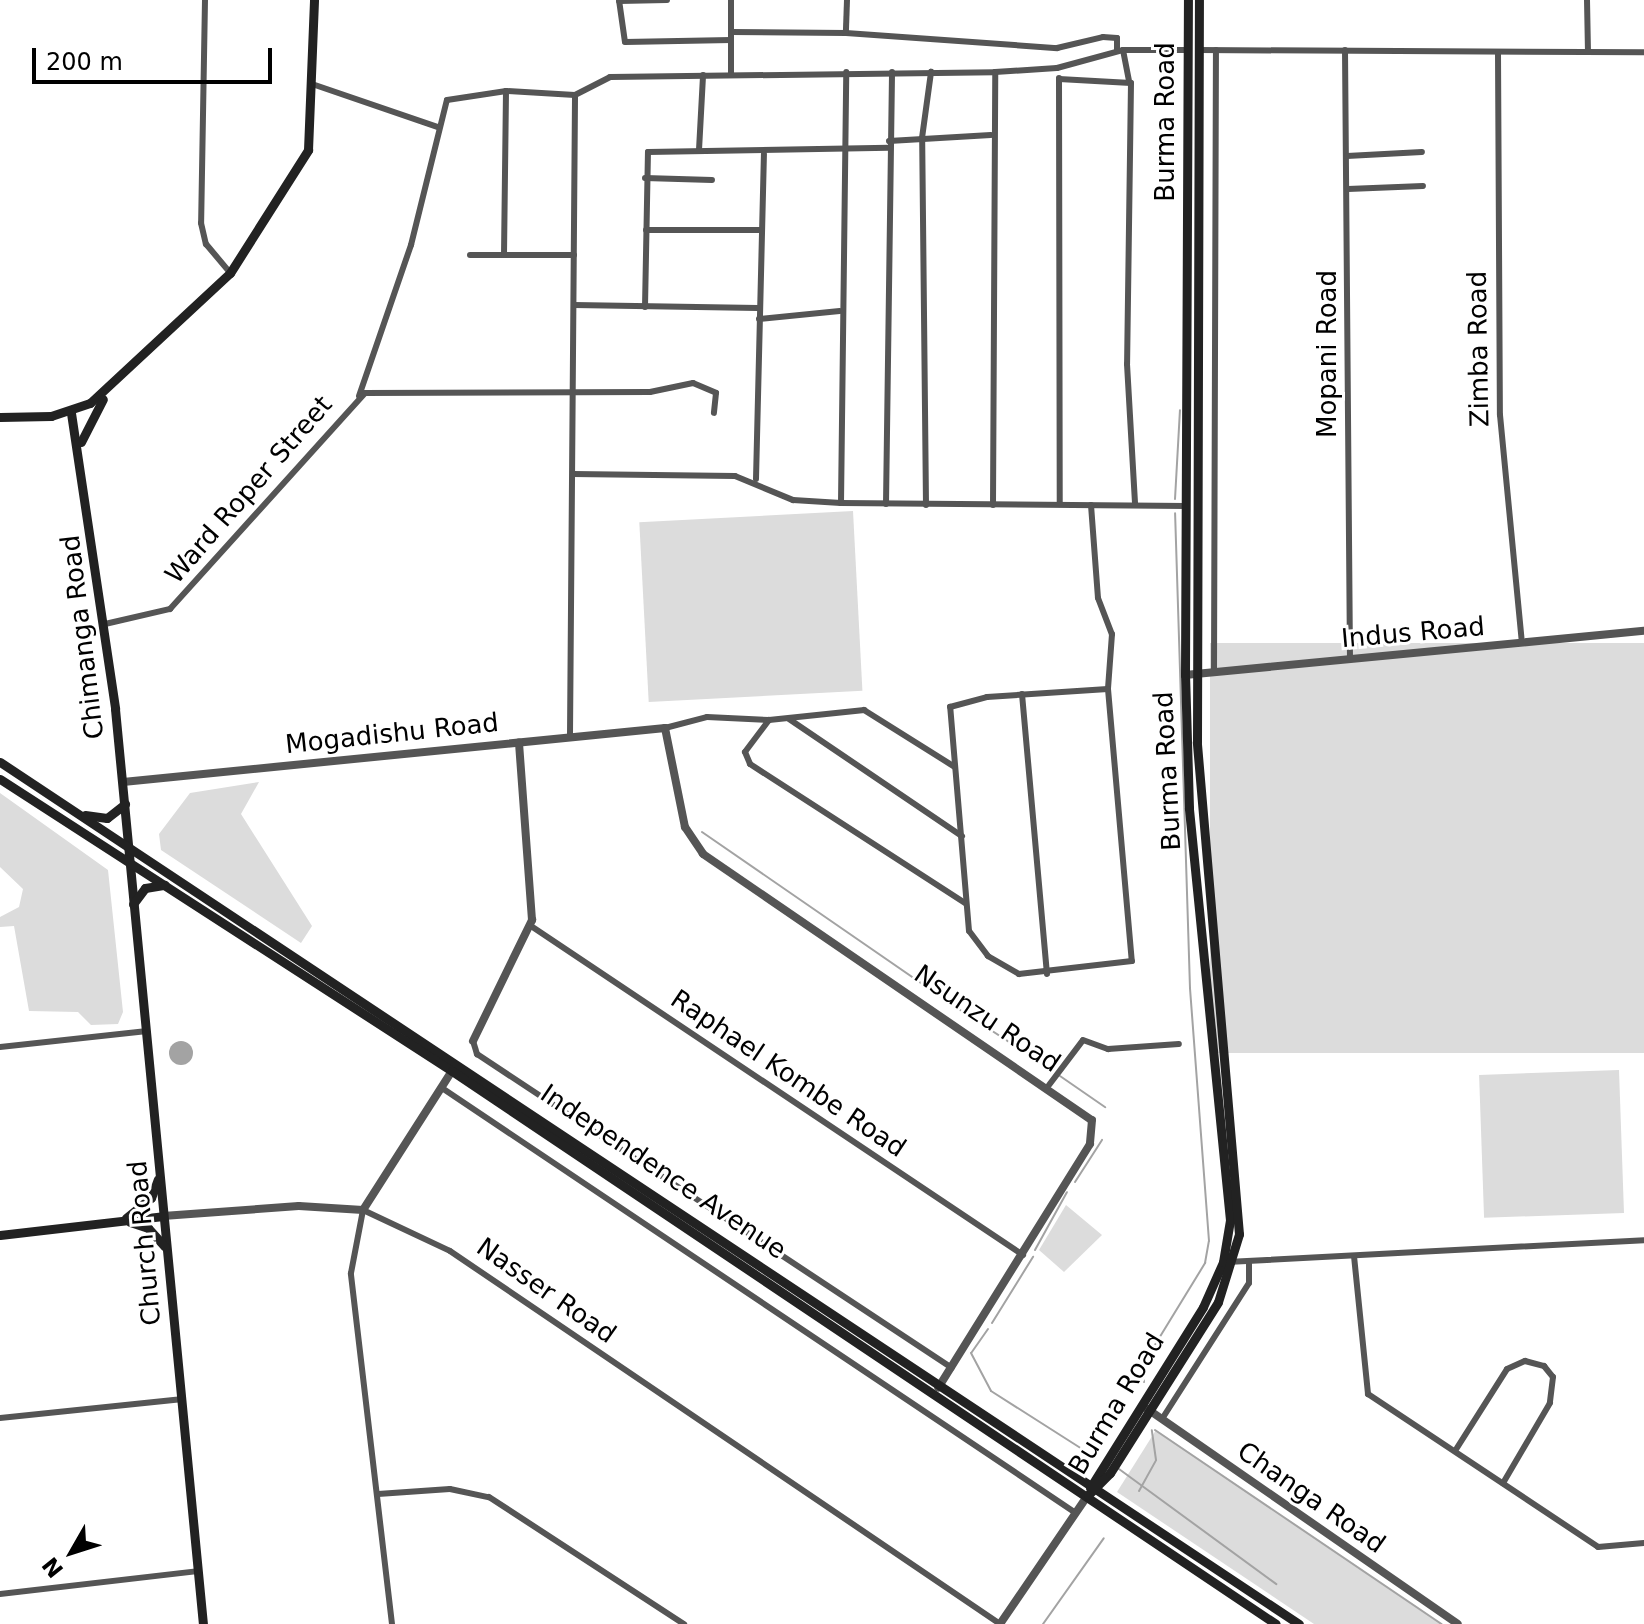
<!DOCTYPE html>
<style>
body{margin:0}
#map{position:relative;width:1644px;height:1624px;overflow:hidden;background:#fff;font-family:"DejaVu Sans",sans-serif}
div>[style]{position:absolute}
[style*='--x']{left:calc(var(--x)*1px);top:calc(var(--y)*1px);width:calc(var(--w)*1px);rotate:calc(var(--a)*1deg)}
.green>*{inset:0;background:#dcdcdc;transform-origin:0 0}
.water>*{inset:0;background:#a3a3a3}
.round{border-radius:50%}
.stream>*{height:2px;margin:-1px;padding:0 1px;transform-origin:1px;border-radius:1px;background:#a3a3a3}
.minor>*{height:6px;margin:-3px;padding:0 3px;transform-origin:3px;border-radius:3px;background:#555}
.tertiary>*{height:8px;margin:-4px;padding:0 4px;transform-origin:4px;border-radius:4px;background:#555}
.secondary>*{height:9px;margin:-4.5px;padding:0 4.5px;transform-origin:4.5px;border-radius:4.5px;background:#222}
span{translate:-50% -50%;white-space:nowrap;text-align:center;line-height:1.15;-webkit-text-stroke:6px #fff;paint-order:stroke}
.street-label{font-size:26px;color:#000}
.north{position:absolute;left:32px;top:1512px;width:80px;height:80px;-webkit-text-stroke:6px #fff;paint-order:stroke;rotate:231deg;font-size:22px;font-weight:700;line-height:32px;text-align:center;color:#000}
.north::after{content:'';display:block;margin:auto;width:28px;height:36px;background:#000;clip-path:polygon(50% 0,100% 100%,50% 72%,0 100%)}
.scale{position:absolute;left:32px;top:48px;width:240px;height:36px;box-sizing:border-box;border:4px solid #000;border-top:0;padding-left:10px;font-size:24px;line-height:28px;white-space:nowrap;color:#000;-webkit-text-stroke:6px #fff;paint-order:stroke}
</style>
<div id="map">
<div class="green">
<i style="left:853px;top:511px;width:180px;height:214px;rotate:87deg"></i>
<i style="left:1644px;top:643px;width:410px;height:434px;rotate:90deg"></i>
<i style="clip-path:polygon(259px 782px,241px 814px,312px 926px,301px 943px,161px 850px,159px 834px,190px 793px)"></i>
<i style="clip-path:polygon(0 793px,108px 870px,123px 1012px,118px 1024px,91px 1025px,78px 1012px,29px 1011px,14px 926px,0 927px,0 917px,19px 907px,23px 889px,0 867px)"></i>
<i style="left:1619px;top:1070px;width:143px;height:140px;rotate:88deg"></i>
<i style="clip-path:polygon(1066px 1205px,1102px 1235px,1064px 1272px,1039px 1250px)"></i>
<i style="clip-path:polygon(1156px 1430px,1442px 1624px,1314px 1624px,1117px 1492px)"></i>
</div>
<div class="water">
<i class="round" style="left:169px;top:1041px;width:24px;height:24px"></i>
</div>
<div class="stream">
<i style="--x:1175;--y:499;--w:89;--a:-86.8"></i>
<i style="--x:702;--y:832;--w:329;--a:34.6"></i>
<i style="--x:983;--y:1025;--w:44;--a:33"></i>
<i style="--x:1030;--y:1056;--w:26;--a:36"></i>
<i style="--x:1060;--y:1076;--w:55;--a:34.6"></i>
<i style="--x:1075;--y:1182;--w:50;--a:-57.3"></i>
<i style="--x:1035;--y:1250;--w:66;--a:-61.1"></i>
<i style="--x:992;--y:1323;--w:78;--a:-58.2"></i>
<i style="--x:988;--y:1329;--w:29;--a:125"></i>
<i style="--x:971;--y:1353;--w:43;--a:62.2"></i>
<i style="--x:991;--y:1391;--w:121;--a:32.5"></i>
<i style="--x:1144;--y:1382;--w:16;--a:-97"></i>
<i style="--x:1142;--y:1366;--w:121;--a:-58.5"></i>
<i style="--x:1205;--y:1263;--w:22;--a:-80"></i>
<i style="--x:1209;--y:1241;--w:254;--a:-94.3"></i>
<i style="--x:1190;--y:988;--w:475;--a:-91.8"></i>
<i style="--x:1155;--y:1430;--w:346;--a:34.1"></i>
<i style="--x:1119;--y:1469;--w:195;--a:36.2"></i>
<i style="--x:1139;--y:1491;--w:35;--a:-61"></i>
<i style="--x:1156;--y:1460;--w:30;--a:-98"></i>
<i style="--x:1043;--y:1624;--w:105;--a:-54.7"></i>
</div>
<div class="minor">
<i style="--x:205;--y:0;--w:223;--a:91"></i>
<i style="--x:201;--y:223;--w:22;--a:77"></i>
<i style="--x:206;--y:244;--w:38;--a:50"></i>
<i style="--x:619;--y:0;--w:42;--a:81.9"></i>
<i style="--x:625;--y:42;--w:106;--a:-1.1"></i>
<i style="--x:847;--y:0;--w:33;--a:92"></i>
<i style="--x:846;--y:33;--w:212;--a:4.1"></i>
<i style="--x:1057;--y:48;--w:47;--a:-13.4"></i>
<i style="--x:1103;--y:37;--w:14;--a:4"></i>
<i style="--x:1117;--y:38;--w:13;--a:90"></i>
<i style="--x:1587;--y:0;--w:52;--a:88.9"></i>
<i style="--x:619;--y:1;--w:48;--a:-1.2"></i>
<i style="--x:731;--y:32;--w:115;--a:0.5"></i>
<i style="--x:1123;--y:50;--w:32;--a:79"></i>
<i style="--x:1199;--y:50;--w:445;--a:0.3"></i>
<i style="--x:1345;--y:50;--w:608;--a:89.53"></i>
<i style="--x:1498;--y:53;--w:362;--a:89.7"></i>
<i style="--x:1500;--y:415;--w:229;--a:84.5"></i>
<i style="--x:731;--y:74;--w:74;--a:-90"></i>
<i style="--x:1059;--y:78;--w:425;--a:89.9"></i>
<i style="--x:1059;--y:79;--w:72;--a:3.2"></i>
<i style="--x:1131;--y:83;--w:281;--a:90.8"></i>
<i style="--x:1127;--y:364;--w:140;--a:86.7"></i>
<i style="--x:315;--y:85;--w:130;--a:18.9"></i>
<i style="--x:889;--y:141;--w:102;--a:-3.4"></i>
<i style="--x:699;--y:150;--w:75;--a:-86.9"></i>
<i style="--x:1347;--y:156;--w:75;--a:-3.1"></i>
<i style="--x:645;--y:178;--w:67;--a:1.7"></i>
<i style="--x:1348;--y:189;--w:75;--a:-2.3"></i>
<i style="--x:646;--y:230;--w:115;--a:0"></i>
<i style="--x:470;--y:255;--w:104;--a:0"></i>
<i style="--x:504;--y:255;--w:164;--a:-89.3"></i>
<i style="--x:574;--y:305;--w:184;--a:0.9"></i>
<i style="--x:645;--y:307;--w:155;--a:-88.9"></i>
<i style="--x:648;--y:152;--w:241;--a:-1"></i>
<i style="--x:759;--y:319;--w:81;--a:-5.6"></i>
<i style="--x:359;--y:396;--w:160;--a:-71"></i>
<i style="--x:411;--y:245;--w:149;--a:-76.1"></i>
<i style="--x:447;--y:100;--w:60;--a:-8.7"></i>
<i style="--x:506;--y:91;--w:69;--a:3.3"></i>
<i style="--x:573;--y:474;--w:162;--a:0.7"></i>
<i style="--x:735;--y:476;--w:63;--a:22.5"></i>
<i style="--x:793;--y:500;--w:48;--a:3.6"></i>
<i style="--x:841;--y:503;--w:345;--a:0.5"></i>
<i style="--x:756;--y:479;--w:325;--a:-88.6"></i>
<i style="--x:841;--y:503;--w:431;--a:-89.3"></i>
<i style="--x:886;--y:504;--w:432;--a:-89.2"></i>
<i style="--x:926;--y:505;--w:367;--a:-90.6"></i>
<i style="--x:922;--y:138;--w:67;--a:-82.2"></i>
<i style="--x:993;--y:505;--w:433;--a:-89.7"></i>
<i style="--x:1091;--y:505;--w:93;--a:85.7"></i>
<i style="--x:1098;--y:598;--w:39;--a:69"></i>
<i style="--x:1112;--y:634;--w:55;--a:94.2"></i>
<i style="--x:1108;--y:689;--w:273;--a:85"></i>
<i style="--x:1132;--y:961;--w:114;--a:173.4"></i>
<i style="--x:1019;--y:974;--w:36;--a:-150"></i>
<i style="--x:988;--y:956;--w:31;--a:-127"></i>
<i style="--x:969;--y:931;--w:225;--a:-94.8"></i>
<i style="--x:950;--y:707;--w:38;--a:-15"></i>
<i style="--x:987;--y:697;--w:121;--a:-3.8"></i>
<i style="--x:105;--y:624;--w:67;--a:-13"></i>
<i style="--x:170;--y:609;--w:291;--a:-47.9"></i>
<i style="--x:365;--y:393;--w:285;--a:-0.2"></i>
<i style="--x:650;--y:392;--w:44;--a:-11.8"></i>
<i style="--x:693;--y:383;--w:25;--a:23"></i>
<i style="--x:716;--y:393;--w:20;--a:96"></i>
<i style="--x:1214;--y:671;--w:621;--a:-89.82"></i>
<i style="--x:1022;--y:694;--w:281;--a:84.9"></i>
<i style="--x:789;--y:719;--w:209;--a:34.1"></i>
<i style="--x:769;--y:720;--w:40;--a:127"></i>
<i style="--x:745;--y:752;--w:13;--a:67"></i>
<i style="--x:750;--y:764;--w:257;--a:32.9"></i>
<i style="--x:665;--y:728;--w:43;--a:-14.7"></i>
<i style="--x:707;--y:717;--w:62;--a:2.8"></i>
<i style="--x:769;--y:720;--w:96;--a:-6"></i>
<i style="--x:864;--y:710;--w:107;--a:32.1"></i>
<i style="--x:570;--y:735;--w:640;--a:-89.55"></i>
<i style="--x:575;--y:95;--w:39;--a:-27"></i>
<i style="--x:610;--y:77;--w:385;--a:-0.7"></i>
<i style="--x:995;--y:72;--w:62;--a:-3.7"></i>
<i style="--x:1057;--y:68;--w:68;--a:-15.3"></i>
<i style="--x:1123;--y:50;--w:65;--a:0"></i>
<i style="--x:531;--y:926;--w:592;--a:33.77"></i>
<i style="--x:473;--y:1041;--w:14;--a:73"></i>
<i style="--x:477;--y:1054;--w:569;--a:33.47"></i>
<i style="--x:0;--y:1047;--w:148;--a:-6.2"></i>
<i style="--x:1049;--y:1085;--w:56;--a:-52.9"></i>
<i style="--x:1083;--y:1040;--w:27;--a:20"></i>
<i style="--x:1108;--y:1049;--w:71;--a:-4"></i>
<i style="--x:442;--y:1088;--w:763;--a:33.84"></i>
<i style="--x:1354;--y:1256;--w:139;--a:84.2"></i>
<i style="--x:1368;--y:1394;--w:276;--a:33.6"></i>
<i style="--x:1598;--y:1547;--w:46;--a:-5"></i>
<i style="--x:1227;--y:1262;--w:418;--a:-3"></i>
<i style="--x:0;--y:1418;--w:184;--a:-5.9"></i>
<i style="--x:1162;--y:1419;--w:161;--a:-57.4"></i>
<i style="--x:1249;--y:1283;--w:22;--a:-90"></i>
<i style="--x:1455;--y:1451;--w:97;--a:-57.6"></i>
<i style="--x:1507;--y:1369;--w:20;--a:-24"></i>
<i style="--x:1525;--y:1361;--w:20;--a:15"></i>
<i style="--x:1544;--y:1366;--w:14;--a:51"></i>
<i style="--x:1553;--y:1377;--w:26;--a:97"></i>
<i style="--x:1550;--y:1403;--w:93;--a:120.4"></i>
<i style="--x:378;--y:1494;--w:72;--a:-4"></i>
<i style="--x:450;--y:1489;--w:40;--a:12"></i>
<i style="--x:489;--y:1497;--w:233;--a:33.1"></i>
<i style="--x:0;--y:1594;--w:199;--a:-6.6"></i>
<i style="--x:392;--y:1624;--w:353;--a:-96.7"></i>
<i style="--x:351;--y:1273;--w:64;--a:-79.2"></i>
<i style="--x:363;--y:1210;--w:96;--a:25.2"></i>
<i style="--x:450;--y:1251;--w:665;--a:34.14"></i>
</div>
<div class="tertiary">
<i style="--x:1185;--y:675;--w:461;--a:-5.5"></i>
<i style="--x:123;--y:782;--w:545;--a:-5.69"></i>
<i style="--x:665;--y:728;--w:101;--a:78.6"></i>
<i style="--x:685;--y:827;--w:32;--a:56"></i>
<i style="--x:703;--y:854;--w:471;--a:34.4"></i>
<i style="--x:1092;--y:1120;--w:24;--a:95"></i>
<i style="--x:1090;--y:1144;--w:287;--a:121.9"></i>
<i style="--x:473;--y:1041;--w:135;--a:-64"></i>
<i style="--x:532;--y:920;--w:178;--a:-94.2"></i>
<i style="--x:163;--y:1216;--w:136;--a:-4.2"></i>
<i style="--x:299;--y:1206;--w:64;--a:3.6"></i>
<i style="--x:363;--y:1210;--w:165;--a:-57.4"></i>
<i style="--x:1146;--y:1408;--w:379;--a:34.7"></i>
<i style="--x:1000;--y:1624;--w:156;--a:-55.7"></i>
</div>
<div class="secondary">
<i style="--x:71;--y:413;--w:299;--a:81.5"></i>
<i style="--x:115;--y:709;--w:919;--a:84.51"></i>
<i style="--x:0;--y:417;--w:51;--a:-1.1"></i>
<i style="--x:51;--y:416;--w:41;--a:-18.4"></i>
<i style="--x:90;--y:403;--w:191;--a:-42.9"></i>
<i style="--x:230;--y:273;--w:146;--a:-57.6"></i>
<i style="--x:308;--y:150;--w:150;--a:-87.7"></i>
<i style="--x:81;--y:442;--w:48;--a:-62.9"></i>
<i style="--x:0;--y:762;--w:1559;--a:33.57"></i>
<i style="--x:0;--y:779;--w:538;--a:32.86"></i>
<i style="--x:452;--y:1071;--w:992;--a:33.87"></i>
<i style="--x:85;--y:815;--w:22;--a:8"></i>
<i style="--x:107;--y:818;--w:23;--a:-38"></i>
<i style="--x:133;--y:904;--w:20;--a:-53"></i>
<i style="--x:145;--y:888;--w:20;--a:-9"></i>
<i style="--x:126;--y:1218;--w:32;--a:-39"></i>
<i style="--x:151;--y:1198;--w:20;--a:-70"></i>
<i style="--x:130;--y:1222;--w:19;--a:18"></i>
<i style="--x:148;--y:1228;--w:25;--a:48"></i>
<i style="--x:0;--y:1235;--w:164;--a:-6.6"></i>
<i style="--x:1090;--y:1488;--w:213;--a:-58"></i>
<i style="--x:1203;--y:1307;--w:49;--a:-66"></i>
<i style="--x:1223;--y:1262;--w:43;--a:-80.5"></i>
<i style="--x:1230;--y:1220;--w:414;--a:-95.7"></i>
<i style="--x:1189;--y:808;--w:133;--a:-91.7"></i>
<i style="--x:1185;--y:675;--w:675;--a:-89.75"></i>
<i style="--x:1088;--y:1495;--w:31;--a:-45"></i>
<i style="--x:1110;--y:1473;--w:202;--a:-57.7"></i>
<i style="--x:1218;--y:1302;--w:71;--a:-72.8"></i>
<i style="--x:1239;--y:1234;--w:494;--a:-94.9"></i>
<i style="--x:1197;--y:742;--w:742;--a:-89.85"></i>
</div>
<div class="street-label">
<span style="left:1166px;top:122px;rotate:-90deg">Burma Road</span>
<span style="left:1479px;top:349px;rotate:-91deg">Zimba Road</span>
<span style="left:1328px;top:354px;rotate:-90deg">Mopani Road</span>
<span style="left:249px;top:490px;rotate:-49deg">Ward Roper Street</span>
<span style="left:1413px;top:633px;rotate:-5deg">Indus Road</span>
<span style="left:83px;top:637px;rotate:-97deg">Chimanga Road</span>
<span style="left:392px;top:734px;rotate:-6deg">Mogadishu Road</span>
<span style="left:1168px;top:771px;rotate:-93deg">Burma Road</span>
<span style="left:987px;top:1019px;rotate:34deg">Nsunzu Road</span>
<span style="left:788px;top:1074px;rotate:34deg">Raphael Kombe Road</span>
<span style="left:663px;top:1172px;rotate:34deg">Independence Avenue</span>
<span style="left:145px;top:1243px;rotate:-95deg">Church Road</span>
<span style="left:546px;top:1291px;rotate:35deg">Nasser Road</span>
<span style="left:1117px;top:1404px;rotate:-59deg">Burma Road</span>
<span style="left:1311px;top:1498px;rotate:35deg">Changa Road</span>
</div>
<div class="north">N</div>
<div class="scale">200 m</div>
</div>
